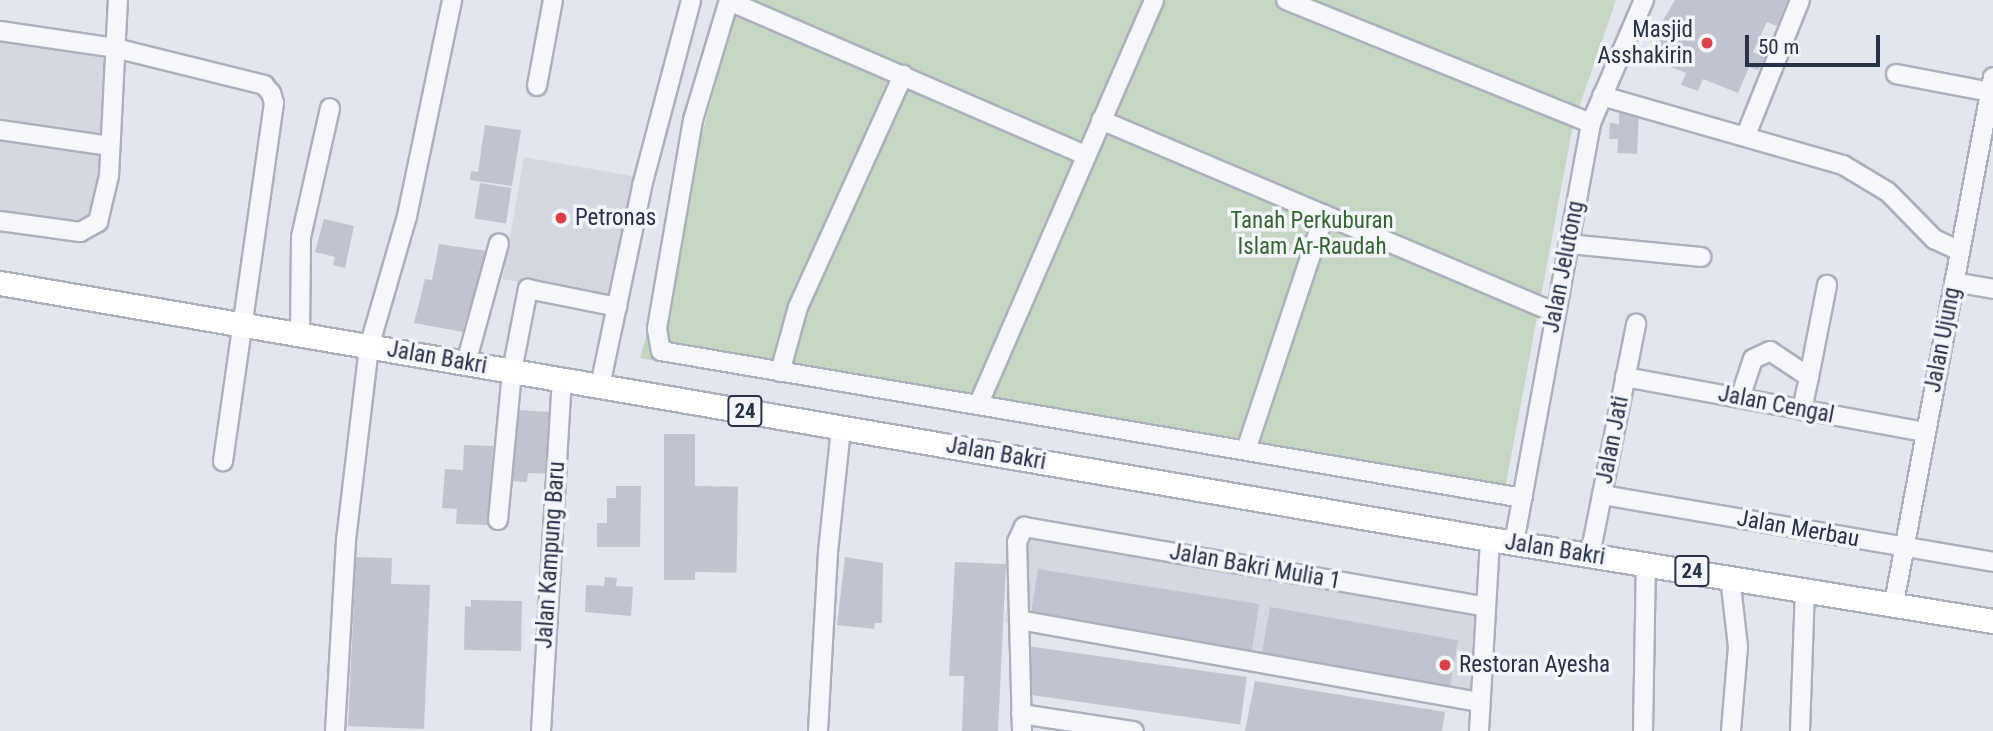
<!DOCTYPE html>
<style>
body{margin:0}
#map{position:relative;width:1993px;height:731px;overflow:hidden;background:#e3e6ec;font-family:"Roboto Condensed",sans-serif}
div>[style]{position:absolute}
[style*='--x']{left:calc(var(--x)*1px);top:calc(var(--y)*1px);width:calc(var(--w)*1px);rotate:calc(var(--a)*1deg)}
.built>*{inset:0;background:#d4d8e1;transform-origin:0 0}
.green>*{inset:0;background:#c7d6c4}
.building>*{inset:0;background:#c0c4cf;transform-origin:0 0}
.roads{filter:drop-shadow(2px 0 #abb0ba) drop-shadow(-2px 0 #abb0ba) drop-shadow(0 2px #abb0ba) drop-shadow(0 -2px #abb0ba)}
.minor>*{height:18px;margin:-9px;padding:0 9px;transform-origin:9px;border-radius:9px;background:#f6f7fa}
.major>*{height:23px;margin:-11.5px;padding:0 11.5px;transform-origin:11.5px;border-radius:11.5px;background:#fff}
.dots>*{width:19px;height:19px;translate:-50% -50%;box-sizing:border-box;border:4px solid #f3f5f9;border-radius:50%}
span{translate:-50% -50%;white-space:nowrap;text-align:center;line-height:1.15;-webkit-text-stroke:7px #f3f5f9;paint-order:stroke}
.shield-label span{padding:2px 5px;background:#f3f5f9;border:2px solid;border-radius:5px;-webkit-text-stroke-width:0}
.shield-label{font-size:21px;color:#293146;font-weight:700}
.poi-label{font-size:23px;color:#293146}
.right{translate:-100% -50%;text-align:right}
.left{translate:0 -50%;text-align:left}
.park-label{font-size:23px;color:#3a6236}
.street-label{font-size:23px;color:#293146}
.scale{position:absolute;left:1745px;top:35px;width:135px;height:32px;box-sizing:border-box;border:4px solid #293146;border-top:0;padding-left:9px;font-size:21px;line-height:24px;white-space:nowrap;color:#293146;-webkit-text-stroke:5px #f3f5f9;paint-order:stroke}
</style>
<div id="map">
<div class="built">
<i style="clip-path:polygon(0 25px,121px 42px,116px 175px,110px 209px,94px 235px,81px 238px,0 227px)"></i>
<i style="left:524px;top:157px;width:111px;height:124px;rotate:10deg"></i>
<i style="left:1023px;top:519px;width:476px;height:105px;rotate:10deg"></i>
</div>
<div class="green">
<i style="clip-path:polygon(739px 0,1616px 0,1573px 125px,1502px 505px,640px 358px)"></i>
</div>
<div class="building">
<i style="clip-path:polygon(1675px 0,1787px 0,1777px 26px,1767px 22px,1753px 52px,1765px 57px,1758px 70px,1749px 67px,1738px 93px,1703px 79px,1698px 91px,1681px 85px,1686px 73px,1650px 59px,1662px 34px,1656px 32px)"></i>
<i style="clip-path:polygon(1619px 111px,1639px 112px,1637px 154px,1617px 153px,1618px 139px,1609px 139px,1610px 123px,1619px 124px)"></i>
<i style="clip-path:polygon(485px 125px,521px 130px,512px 186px,470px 180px,471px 171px,478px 172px)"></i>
<i style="left:480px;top:183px;width:32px;height:36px;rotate:9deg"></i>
<i style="clip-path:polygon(324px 219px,354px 226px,345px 268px,333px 265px,335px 257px,315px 252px)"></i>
<i style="clip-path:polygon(439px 244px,494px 252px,480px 314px,468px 312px,463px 332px,414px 323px,425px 279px,432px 280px)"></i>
<i style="clip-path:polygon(515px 410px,553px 412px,549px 474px,528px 473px,527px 482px,512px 481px,513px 469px,508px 468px)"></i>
<i style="left:664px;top:434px;width:31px;height:146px"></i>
<i style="clip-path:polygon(464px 445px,493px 446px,489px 525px,456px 524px,457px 509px,442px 508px,445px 469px,463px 470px)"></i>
<i style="clip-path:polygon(616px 486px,641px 486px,640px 547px,597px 547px,597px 523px,607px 523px,607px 498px,616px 498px)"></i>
<i style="left:695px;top:486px;width:43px;height:86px;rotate:1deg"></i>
<i style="clip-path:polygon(356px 557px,392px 558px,391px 584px,430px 585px,424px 729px,348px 726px)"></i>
<i style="clip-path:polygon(845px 557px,883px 563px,882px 623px,875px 623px,874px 629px,837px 625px)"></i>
<i style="clip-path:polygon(955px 562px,1006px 564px,998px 731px,962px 731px,964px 676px,949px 676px)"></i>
<i style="left:1038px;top:569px;width:224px;height:50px;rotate:9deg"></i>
<i style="clip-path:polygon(605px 577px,617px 578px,616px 586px,633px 587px,631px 616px,585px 612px,586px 585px,604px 586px)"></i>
<i style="clip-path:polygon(471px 600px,522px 601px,521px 651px,464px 650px,465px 606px,471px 607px)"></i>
<i style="left:1270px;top:607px;width:191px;height:52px;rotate:10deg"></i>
<i style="left:1027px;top:646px;width:222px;height:48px;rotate:8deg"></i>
<i style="clip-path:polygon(1255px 681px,1445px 712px,1442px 731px,1245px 731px)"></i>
</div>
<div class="roads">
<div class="minor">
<i style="--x:729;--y:0;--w:125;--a:106.7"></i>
<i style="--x:693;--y:120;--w:212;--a:99.8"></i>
<i style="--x:657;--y:329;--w:22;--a:80"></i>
<i style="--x:661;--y:351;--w:874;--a:9.68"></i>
<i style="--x:1286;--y:0;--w:329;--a:22"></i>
<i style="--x:729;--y:1;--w:388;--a:23.4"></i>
<i style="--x:0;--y:31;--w:116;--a:8.4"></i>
<i style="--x:115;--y:48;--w:154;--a:13.9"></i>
<i style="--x:264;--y:85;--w:11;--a:49"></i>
<i style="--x:271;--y:93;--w:10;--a:73"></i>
<i style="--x:274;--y:103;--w:362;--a:98.1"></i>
<i style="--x:1896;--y:74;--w:96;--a:10.8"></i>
<i style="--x:537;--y:86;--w:87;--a:-79.5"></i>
<i style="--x:1602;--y:96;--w:251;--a:16"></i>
<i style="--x:1843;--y:165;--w:52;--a:31"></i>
<i style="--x:1888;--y:192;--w:66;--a:45.6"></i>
<i style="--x:1934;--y:239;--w:29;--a:25"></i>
<i style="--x:1101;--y:120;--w:493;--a:23"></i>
<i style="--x:0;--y:130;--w:111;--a:8.3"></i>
<i style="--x:1746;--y:135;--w:145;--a:-68.2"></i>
<i style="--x:0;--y:221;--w:81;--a:7.8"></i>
<i style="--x:80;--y:232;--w:21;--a:-29"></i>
<i style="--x:98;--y:222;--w:47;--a:-76.6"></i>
<i style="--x:109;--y:176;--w:176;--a:-87.1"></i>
<i style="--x:1569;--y:244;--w:133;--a:5.6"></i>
<i style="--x:1954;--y:282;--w:40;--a:10"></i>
<i style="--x:300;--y:335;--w:98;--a:-89.4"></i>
<i style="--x:301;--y:237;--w:132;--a:-77.3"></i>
<i style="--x:466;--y:363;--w:124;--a:-74.6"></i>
<i style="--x:780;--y:372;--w:67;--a:-74.5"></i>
<i style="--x:798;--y:307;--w:255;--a:-65.6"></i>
<i style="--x:1625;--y:377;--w:306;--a:10.4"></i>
<i style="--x:1809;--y:377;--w:94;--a:-78.9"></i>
<i style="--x:600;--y:386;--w:204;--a:-78.1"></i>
<i style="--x:642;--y:186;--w:192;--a:-75.2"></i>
<i style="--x:1740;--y:398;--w:41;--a:-71.6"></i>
<i style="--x:1753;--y:359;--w:19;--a:-25"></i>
<i style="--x:1770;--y:351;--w:47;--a:33.7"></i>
<i style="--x:1809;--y:377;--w:34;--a:102"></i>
<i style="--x:979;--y:403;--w:439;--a:-66.5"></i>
<i style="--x:1246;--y:450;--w:248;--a:-71.6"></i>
<i style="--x:1602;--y:495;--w:397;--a:9.7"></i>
<i style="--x:498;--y:520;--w:150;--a:-84.6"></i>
<i style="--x:512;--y:371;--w:84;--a:-79"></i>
<i style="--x:528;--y:289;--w:91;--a:11.4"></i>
<i style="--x:1514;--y:543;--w:427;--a:-79.6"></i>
<i style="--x:1591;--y:123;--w:134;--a:-66.7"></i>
<i style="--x:1590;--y:555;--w:236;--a:-78.7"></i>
<i style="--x:1730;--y:577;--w:70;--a:83.5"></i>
<i style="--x:1738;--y:647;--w:84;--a:94.8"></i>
<i style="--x:1894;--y:603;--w:535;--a:-79.34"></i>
<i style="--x:1019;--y:620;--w:468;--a:10.1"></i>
<i style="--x:1021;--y:714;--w:114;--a:8.6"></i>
<i style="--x:335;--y:731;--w:191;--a:-86.7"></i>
<i style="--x:346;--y:540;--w:194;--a:-83.2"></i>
<i style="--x:369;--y:347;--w:136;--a:-73.8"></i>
<i style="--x:407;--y:216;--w:221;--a:-78.2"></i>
<i style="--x:541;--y:731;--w:352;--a:-86.6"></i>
<i style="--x:818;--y:731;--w:179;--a:-86.8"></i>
<i style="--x:828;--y:552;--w:125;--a:-84"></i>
<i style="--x:1022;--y:731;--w:189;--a:-91.5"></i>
<i style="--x:1017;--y:542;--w:17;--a:-65"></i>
<i style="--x:1024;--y:527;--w:468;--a:9.8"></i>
<i style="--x:1479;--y:731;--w:192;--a:-86.7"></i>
<i style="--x:1643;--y:731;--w:167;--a:-89"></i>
<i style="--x:1800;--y:731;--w:142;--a:-88"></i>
</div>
<div class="major">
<i style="--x:0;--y:283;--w:1512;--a:9.75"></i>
<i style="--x:1490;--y:539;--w:510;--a:9.26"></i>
</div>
</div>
<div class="dots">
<i style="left:1707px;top:43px;background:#d7424b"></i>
<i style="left:561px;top:218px;background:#d7424b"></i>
<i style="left:1445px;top:665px;background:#d7424b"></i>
</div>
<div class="shield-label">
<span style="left:745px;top:411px">24</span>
<span style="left:1692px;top:571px">24</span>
</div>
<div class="poi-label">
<span class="right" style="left:1693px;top:43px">Masjid<br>Asshakirin</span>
<span class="left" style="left:575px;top:218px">Petronas</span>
<span class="left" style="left:1459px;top:665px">Restoran Ayesha</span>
</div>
<div class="park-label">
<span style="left:1312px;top:234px">Tanah Perkuburan<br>Islam Ar-Raudah</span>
</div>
<div class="street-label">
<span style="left:1564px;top:267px;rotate:-79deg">Jalan Jelutong</span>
<span style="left:1943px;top:340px;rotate:-79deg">Jalan Ujung</span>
<span style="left:437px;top:358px;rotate:10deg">Jalan Bakri</span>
<span style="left:1776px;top:405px;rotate:11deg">Jalan Cengal</span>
<span style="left:1613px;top:440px;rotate:-79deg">Jalan Jati</span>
<span style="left:996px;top:454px;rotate:10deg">Jalan Bakri</span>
<span style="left:1798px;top:529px;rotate:10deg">Jalan Merbau</span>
<span style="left:1555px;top:550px;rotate:9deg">Jalan Bakri</span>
<span style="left:551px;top:555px;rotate:-86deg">Jalan Kampung Baru</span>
<span style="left:1255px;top:567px;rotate:10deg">Jalan Bakri Mulia 1</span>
</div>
<div class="scale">50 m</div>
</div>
